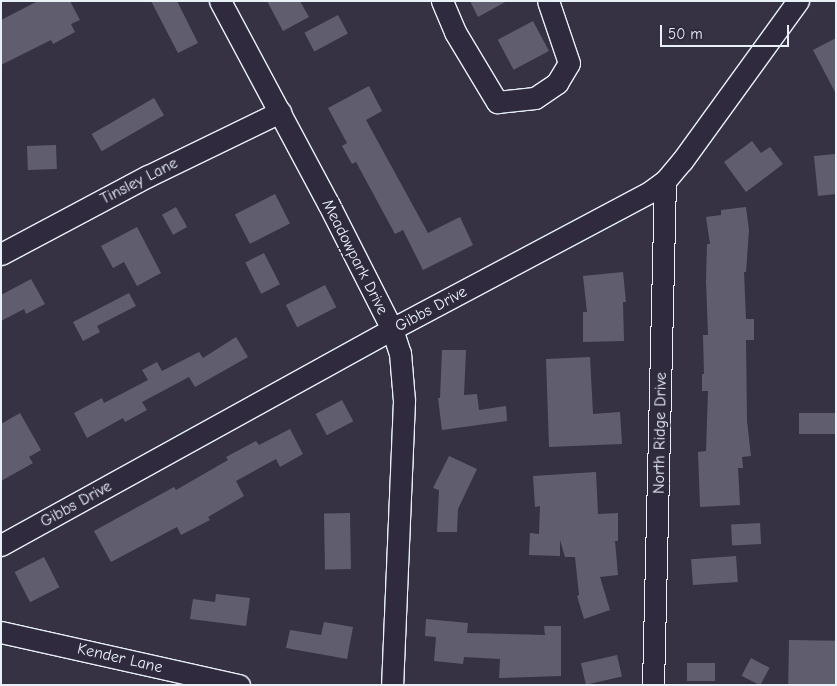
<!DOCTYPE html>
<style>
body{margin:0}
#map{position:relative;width:837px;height:686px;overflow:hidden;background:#363244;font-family:"Comic Neue",sans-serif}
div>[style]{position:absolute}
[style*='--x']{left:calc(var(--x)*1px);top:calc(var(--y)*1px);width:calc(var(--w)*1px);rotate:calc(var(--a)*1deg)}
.building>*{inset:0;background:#605e6e;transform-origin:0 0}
.roads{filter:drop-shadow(1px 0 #e8f1f8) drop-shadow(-1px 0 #e8f1f8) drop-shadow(0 1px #e8f1f8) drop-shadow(0 -1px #e8f1f8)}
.minor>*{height:21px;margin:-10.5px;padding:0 10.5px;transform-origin:10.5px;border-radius:10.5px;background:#2f2a3d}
span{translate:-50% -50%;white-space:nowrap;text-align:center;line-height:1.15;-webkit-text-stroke:5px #2f2a3d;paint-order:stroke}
.street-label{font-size:16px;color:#e8f1f8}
.frame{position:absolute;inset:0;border:2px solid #e8f1f8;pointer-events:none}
.scale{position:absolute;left:660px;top:25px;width:129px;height:22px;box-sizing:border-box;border:2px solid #e8f1f8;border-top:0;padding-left:6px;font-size:15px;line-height:18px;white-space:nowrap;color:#e8f1f8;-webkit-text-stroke:4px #2f2a3d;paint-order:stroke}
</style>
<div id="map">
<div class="building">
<i style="clip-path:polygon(38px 1px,70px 1px,80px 20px,71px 24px,75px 32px,53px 44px,51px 40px,1px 65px,1px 20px)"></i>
<i style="clip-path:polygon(151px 1px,177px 1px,198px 43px,178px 53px)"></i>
<i style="clip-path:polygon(267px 1px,300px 1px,309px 17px,283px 31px)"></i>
<i style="clip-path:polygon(470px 1px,507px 1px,478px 17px)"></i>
<i style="left:338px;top:15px;width:21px;height:38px;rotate:62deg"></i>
<i style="left:533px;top:21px;width:34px;height:40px;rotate:62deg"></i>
<i style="clip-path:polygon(836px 38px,836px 94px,813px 50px)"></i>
<i style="clip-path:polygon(369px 86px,382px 111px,366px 120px,428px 233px,460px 217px,473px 245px,423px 270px,403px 230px,395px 234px,356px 162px,352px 164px,342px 146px,347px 143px,328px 108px)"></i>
<i style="left:154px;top:98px;width:20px;height:72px;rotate:60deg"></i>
<i style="clip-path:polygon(752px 141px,761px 153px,770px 147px,783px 164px,746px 192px,724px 162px)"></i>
<i style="left:56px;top:145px;width:24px;height:29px;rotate:88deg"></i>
<i style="clip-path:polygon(836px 154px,836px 194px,818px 196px,814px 156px)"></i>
<i style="left:275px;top:194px;width:33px;height:45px;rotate:63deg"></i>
<i style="left:176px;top:207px;width:23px;height:16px;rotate:61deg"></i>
<i style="clip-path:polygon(746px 207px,749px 230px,746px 272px,744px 272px,746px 319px,754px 319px,754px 340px,746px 340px,747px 421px,751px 456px,742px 457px,743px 468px,738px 468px,740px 505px,700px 507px,698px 452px,706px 451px,708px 391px,702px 391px,702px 374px,704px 374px,703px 335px,708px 335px,706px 281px,707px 244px,710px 244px,706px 217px,721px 215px,721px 210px)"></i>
<i style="clip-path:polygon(137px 227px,161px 273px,137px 286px,124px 262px,113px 268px,101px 246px)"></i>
<i style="left:264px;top:253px;width:35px;height:21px;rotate:63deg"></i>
<i style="clip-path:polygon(623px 272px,626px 302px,623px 302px,624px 341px,583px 342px,583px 312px,587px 312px,583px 276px)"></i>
<i style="clip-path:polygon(31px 279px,45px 304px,26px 314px,24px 309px,1px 321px,1px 295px)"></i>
<i style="left:325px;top:285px;width:25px;height:44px;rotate:63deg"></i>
<i style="clip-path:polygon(129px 293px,136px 306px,97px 326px,100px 332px,83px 341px,73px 322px)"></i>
<i style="clip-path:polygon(236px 337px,248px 357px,195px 387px,189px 377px,142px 402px,147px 410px,125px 422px,123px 418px,87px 438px,74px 413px,102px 398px,104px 403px,148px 380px,142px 370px,157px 362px,162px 371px,199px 352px,203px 358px)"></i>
<i style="clip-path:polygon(442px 350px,466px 350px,464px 395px,477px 394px,479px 410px,506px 406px,507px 421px,442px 430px,438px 398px,440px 398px)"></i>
<i style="clip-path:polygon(590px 357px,593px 414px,620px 412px,622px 444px,549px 447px,546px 359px)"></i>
<i style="left:342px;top:400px;width:24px;height:30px;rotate:62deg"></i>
<i style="clip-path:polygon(20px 413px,41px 450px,29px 457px,33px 463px,1px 481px,1px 424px)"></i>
<i style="left:799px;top:413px;width:37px;height:21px"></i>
<i style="clip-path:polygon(290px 429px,303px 454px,280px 467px,276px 459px,236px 481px,244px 496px,208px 517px,210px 520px,181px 535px,177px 527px,111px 562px,94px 531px,174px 487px,176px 490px,228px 460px,226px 457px,256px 441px,259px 445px)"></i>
<i style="clip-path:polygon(449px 456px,477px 469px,458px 509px,457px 532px,437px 532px,439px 490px,433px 488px)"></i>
<i style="clip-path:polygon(596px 472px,598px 514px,618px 513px,618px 541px,615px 541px,618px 575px,600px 577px,610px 610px,584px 619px,577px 596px,579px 595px,575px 557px,565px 557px,560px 540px,560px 556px,529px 555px,530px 533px,539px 534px,540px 506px,535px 507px,533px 476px)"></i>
<i style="left:350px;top:513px;width:56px;height:26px;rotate:89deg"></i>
<i style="left:760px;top:523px;width:21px;height:29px;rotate:87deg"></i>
<i style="left:736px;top:556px;width:26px;height:45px;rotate:86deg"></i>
<i style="left:44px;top:557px;width:34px;height:33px;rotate:63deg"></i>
<i style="clip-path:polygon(216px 594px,250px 598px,246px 626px,190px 619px,193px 599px,215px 602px)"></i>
<i style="clip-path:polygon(426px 619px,468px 623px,467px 633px,545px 635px,544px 626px,561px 626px,561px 676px,499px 678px,500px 659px,464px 657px,463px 664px,434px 661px,436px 637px,425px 636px)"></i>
<i style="clip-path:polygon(324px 622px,353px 627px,347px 659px,286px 648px,290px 630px,321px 635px)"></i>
<i style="left:789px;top:640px;width:47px;height:45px;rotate:1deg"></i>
<i style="left:617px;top:655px;width:22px;height:37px;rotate:77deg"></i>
<i style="left:751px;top:658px;width:21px;height:20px;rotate:28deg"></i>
<i style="left:687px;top:663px;width:28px;height:18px"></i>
</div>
<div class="roads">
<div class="minor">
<i style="--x:220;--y:1;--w:229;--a:61.9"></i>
<i style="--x:328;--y:203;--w:141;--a:63.1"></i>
<i style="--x:392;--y:329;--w:25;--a:72"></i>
<i style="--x:400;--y:353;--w:48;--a:85.2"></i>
<i style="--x:404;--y:401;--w:284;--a:92.4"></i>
<i style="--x:442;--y:1;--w:34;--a:67"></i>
<i style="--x:455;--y:32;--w:82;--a:59"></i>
<i style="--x:497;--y:102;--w:38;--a:-6"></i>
<i style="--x:535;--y:98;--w:27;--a:-34"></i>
<i style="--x:557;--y:83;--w:23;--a:-59"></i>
<i style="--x:569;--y:63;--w:65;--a:-108.7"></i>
<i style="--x:1;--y:254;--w:166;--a:-28"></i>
<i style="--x:148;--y:176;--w:147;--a:-25.9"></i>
<i style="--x:1;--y:545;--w:447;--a:-28.9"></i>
<i style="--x:392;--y:329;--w:293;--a:-28"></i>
<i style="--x:651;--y:191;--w:17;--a:-36"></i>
<i style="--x:665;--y:181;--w:26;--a:-50"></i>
<i style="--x:682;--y:161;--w:198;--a:-54.1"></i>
<i style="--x:1;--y:632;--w:244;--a:12.6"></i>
<i style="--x:653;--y:685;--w:504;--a:-88.64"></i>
</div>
</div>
<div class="street-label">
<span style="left:139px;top:181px;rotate:-27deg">Tinsley Lane</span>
<span style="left:355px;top:257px;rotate:63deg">Meadowpark Drive</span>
<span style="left:431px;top:309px;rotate:-28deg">Gibbs Drive</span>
<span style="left:660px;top:433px;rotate:-89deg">North Ridge Drive</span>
<span style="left:76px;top:504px;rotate:-29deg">Gibbs Drive</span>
<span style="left:120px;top:658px;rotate:13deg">Kender Lane</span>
</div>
<div class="frame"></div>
<div class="scale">50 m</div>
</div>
